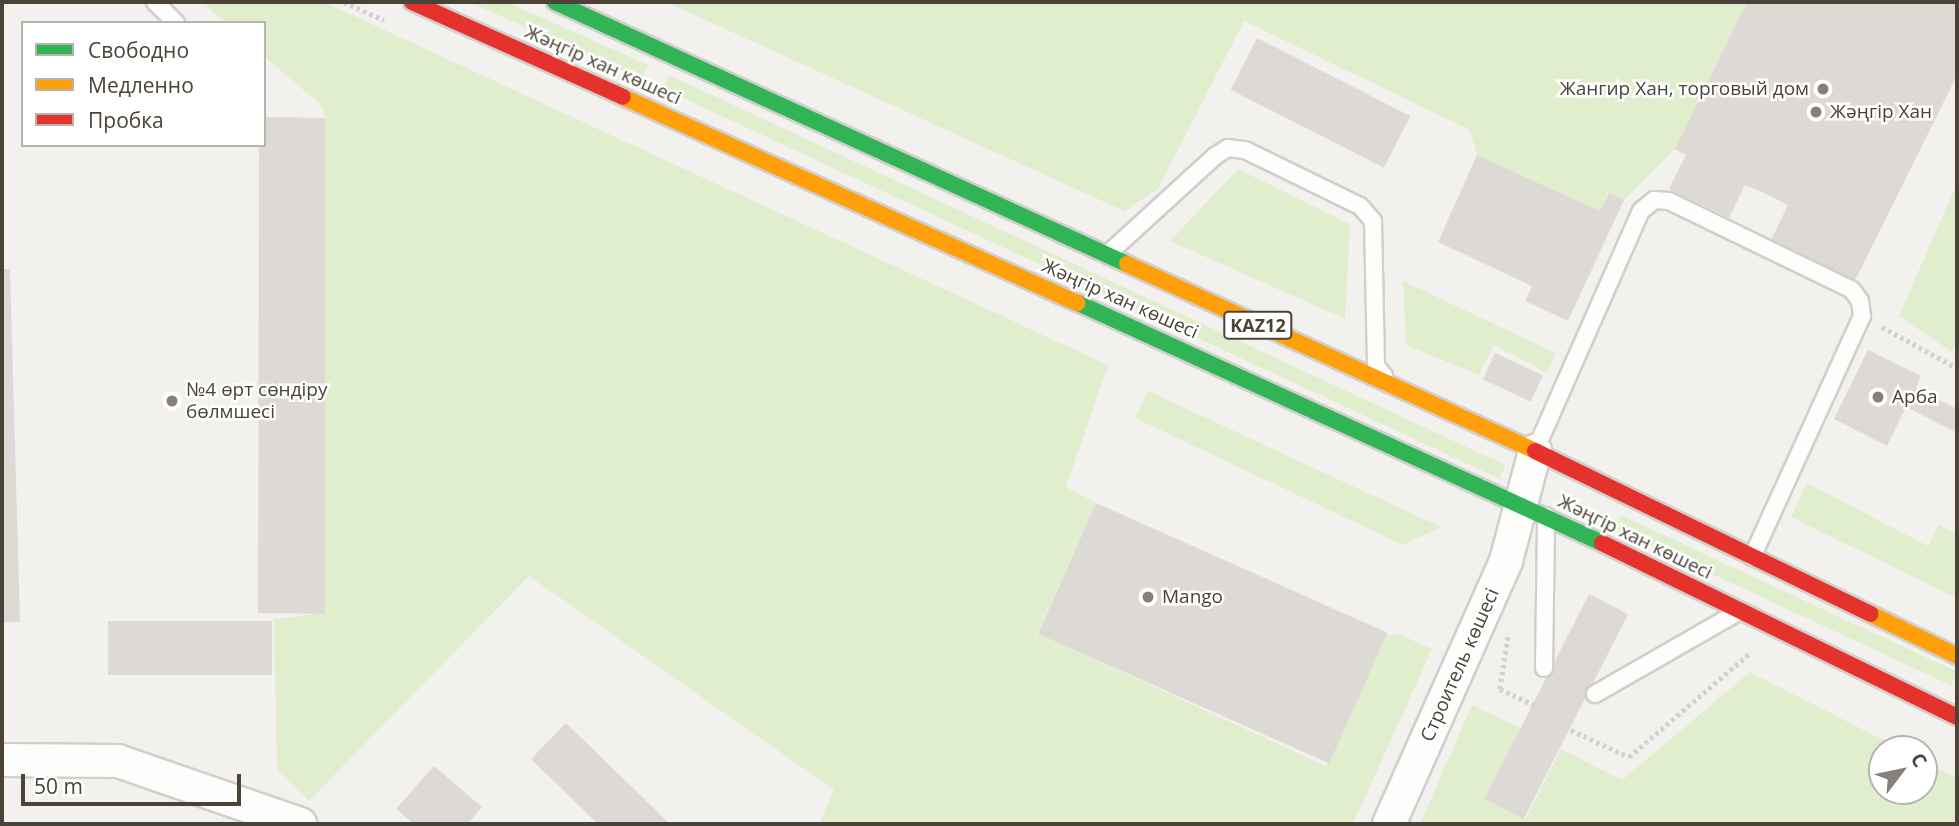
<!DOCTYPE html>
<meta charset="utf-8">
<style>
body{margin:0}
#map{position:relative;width:1959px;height:826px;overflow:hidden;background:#f3f1ee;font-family:"Open Sans",sans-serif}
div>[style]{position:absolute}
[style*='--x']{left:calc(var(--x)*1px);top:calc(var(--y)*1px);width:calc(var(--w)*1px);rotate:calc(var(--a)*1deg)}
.green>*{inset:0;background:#e1eece;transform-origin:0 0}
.building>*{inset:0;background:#dddad6;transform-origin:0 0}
.path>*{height:4.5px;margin-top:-2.25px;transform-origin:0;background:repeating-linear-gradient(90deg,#d3d1cc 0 3.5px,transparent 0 7px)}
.roads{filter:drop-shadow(2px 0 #d1cfcb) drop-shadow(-2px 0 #d1cfcb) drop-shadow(0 2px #d1cfcb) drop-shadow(0 -2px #d1cfcb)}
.lane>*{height:16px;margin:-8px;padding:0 8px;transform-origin:8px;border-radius:8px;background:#fdfdfc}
.street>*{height:32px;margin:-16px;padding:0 16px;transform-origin:16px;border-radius:16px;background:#fdfdfc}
.fast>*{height:16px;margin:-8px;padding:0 8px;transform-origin:8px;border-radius:8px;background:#30b455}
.slow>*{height:16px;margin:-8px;padding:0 8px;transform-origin:8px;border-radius:8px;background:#ff9f0a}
.jam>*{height:16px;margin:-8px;padding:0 8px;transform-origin:8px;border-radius:8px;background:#e5322d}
.dots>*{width:19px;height:19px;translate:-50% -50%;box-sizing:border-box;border:4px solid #fff;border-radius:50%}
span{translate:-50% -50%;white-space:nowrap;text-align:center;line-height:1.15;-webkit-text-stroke:5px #fff;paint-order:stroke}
.shield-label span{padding:2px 5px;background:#fff;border:2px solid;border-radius:5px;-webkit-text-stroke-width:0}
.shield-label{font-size:18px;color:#4b4338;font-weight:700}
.street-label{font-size:19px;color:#4b4338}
.poi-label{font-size:19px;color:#4b4338}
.right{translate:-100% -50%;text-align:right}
.left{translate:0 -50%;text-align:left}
.frame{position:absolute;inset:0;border:4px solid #4b4338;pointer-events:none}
.legend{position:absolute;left:21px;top:21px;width:245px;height:126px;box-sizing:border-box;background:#fff;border:2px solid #b7b4af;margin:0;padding:9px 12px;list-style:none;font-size:21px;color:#4b4338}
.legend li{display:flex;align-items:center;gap:14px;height:35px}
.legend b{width:35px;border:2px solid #b7b4af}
.north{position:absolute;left:1868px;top:735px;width:70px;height:70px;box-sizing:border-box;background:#fff;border:2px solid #b7b4af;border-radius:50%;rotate:58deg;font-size:19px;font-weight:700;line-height:28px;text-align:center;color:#4b4338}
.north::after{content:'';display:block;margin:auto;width:24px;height:32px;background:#868078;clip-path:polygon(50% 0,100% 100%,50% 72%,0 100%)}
.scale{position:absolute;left:21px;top:774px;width:220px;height:32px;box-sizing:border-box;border:4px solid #4b4338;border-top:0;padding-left:9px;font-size:21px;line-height:24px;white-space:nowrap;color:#4b4338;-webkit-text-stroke:5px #fff;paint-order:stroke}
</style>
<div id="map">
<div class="green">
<i style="clip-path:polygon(202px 2px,324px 2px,1108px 365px,1066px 487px,1096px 503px,1037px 633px,1326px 766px,1386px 635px,1401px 635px,1432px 649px,1353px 824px,819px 824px,834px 790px,529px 576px,309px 801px,277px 769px,274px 619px,325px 613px,325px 118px,322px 106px,264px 56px,264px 23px,226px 23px)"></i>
<i style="clip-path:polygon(469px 2px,507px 2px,648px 65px,642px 79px)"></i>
<i style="clip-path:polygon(666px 2px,1747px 2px,1675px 149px,1624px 200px,1608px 193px,1600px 211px,1477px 155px,1470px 130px,1244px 21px,1158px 189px,1124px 211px)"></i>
<i style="left:669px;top:75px;width:923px;height:15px;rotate:25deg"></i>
<i style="clip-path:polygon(1238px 169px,1350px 224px,1345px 319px,1170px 241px)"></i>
<i style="clip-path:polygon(1957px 183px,1957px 338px,1952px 352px,1899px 316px)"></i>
<i style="clip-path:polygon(1403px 281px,1556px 353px,1547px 373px,1494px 345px,1479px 375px,1406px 345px)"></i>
<i style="clip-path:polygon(1148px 391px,1441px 527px,1403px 545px,1135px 418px)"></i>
<i style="clip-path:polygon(1807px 483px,1928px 546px,1939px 525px,1957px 534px,1956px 598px,1791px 517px)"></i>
<i style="left:1621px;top:515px;width:371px;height:15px;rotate:25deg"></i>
<i style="clip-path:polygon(1750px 672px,1901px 749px,1882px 749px,1882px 791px,1924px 791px,1924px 761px,1957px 778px,1957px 818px,1951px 824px,1420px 824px,1472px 705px,1522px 729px,1487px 800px,1526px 819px,1561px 749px,1622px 780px)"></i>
</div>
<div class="building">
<i style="clip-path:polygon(1747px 2px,1957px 2px,1957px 75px,1855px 281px,1771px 240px,1788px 205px,1766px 194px,1745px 185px,1729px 218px,1669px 189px,1686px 155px,1675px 149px)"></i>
<i style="left:1257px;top:38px;width:172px;height:58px;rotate:27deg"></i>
<i style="clip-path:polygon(264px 117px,325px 118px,325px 614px,258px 613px,259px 145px,264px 145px)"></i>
<i style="clip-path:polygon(1477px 155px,1600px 211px,1609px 193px,1624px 200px,1568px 321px,1525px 301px,1532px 286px,1438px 242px)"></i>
<i style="clip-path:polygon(2px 269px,10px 269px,20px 622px,2px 622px)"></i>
<i style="clip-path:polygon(1868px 350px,1921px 376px,1916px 388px,1957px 409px,1957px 433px,1906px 407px,1887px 446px,1834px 419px)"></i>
<i style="left:1495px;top:353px;width:53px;height:29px;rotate:25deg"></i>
<i style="left:1096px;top:503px;width:319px;height:143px;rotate:24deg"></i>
<i style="left:1589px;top:594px;width:44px;height:230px;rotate:27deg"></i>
<i style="left:272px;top:621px;width:54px;height:164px;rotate:90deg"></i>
<i style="clip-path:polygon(566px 723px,670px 824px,598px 824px,531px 759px)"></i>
<i style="clip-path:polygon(434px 766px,482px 807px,468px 824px,414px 824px,396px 809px)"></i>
</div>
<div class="path">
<i style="--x:344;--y:2;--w:44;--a:24.2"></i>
<i style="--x:1882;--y:327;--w:85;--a:28.7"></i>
<i style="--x:1508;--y:637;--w:53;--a:98.7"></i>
<i style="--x:1500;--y:689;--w:38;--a:25"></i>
<i style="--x:1571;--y:730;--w:64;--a:25"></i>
<i style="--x:1629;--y:757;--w:160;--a:-40.7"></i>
</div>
<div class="roads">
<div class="lane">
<i style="--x:155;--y:2;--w:30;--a:45"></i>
<i style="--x:1110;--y:252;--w:142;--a:-42.4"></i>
<i style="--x:1215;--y:156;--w:15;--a:-32"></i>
<i style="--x:1228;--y:148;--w:17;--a:7"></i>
<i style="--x:1245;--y:150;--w:128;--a:26"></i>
<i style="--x:1360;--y:206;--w:20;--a:49"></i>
<i style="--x:1373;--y:221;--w:145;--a:88.8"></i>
<i style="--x:1376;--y:366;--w:13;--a:51"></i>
<i style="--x:1535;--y:451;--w:262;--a:-66.2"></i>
<i style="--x:1641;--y:211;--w:17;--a:-40"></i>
<i style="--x:1654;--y:200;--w:15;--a:4"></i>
<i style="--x:1669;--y:201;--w:203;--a:25.9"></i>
<i style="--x:1852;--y:290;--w:14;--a:54"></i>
<i style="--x:1860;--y:301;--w:15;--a:82"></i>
<i style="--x:1862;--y:316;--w:265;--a:114.5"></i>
<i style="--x:1544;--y:668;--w:152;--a:-89.2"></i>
<i style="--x:1595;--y:694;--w:165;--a:-29.8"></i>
</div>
<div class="street">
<i style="--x:2;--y:760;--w:116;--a:0.5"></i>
<i style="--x:118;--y:761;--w:193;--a:19.1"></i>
<i style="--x:1389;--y:824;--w:288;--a:-66"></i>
<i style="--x:1506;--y:561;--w:114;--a:-75.2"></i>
</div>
<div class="fast">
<i style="--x:555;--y:2;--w:629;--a:24.61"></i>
<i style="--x:1078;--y:303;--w:576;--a:24.61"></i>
</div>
<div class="slow">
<i style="--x:623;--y:97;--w:499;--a:24.4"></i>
<i style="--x:1127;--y:264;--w:449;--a:24.6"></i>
<i style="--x:1871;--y:614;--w:96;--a:26"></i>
</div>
<div class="jam">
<i style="--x:412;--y:2;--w:231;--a:24.2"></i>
<i style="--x:1535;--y:451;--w:373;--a:25.9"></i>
<i style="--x:1602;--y:543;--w:395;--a:26.1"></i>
</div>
</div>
<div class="dots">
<i style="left:1823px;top:89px;background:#868078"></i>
<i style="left:1816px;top:112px;background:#868078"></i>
<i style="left:1878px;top:397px;background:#868078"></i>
<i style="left:172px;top:401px;background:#868078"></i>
<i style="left:1148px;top:597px;background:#868078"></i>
</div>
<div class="shield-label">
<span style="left:1258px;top:325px">KAZ12</span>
</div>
<div class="street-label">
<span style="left:603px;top:65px;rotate:24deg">Жәңгір хан көшесі</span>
<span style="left:1120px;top:299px;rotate:24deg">Жәңгір хан көшесі</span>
<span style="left:1635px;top:537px;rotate:26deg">Жәңгір хан көшесі</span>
<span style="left:1460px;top:665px;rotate:-66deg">Строитель көшесі</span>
</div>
<div class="poi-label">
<span class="right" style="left:1809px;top:89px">Жангир Хан, торговый дом</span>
<span class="left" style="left:1830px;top:112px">Жәңгір Хан</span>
<span class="left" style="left:186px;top:401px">№4 өрт сөндіру<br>бөлмшесі</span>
<span class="left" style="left:1892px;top:397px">Арба</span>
<span class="left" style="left:1162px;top:597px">Mango</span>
</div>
<div class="frame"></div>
<ul class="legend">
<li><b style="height:9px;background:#30b455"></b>Свободно</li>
<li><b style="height:9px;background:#ff9f0a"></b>Медленно</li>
<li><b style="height:9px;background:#e5322d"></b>Пробка</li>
</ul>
<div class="north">С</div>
<div class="scale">50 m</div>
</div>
